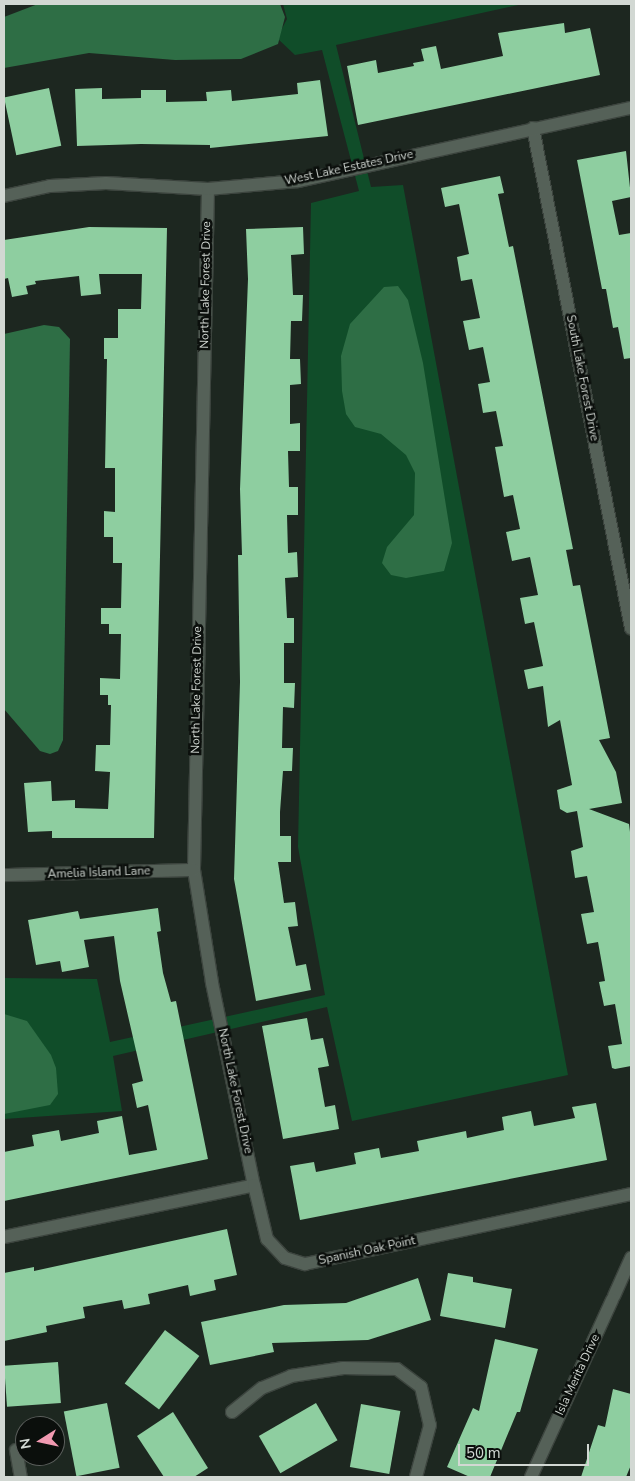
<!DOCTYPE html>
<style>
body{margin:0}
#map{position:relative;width:635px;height:1481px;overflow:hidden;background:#1d2720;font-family:"Nunito Sans",sans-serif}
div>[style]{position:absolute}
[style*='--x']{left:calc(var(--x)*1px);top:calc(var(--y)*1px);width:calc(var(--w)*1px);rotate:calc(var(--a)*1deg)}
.green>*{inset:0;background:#104d29}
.water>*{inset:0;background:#2e6e45}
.building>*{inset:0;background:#8ecea0;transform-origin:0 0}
.roads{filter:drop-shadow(1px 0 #3c443e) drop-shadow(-1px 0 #3c443e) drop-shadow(0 1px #3c443e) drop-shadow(0 -1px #3c443e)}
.minor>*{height:12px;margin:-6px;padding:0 6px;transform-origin:6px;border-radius:6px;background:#556158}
span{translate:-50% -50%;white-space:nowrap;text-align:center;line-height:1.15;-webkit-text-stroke:5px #0b0f0c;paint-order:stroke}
.street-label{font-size:12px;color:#d2d8d3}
.frame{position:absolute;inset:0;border:5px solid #d2d8d3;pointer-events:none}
.north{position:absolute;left:15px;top:1416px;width:50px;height:50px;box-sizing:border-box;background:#0b0f0c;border:1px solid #5b5f5c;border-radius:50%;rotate:260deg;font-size:14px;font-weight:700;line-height:20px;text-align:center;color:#d2d8d3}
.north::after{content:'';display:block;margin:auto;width:18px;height:22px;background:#f19ab1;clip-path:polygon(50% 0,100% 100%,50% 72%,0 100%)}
.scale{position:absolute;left:458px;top:1444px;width:131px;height:22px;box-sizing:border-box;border:2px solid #d2d8d3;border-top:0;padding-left:6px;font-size:15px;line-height:18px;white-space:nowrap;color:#d2d8d3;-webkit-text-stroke:4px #0b0f0c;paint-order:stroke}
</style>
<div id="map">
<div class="green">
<i style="clip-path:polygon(283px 4px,523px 4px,336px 45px,371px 187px,403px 185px,568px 1075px,352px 1121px,327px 1007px,113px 1056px,122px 1111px,4px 1119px,4px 978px,97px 979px,110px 1042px,325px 995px,298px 847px,311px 203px,359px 191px,322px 50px,295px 55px,277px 38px,287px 19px)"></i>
</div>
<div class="water">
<i style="clip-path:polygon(38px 4px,280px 4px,285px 17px,278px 44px,241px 59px,175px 60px,89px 53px,4px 68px,4px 17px)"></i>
<i style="clip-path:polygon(398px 286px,408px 300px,423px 363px,452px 543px,444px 571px,406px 578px,391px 575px,382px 563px,387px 547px,414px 515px,415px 473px,406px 455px,381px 434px,355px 427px,346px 414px,342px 391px,341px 356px,350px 324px,384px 287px)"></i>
<i style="clip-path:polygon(44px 325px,59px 327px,70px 339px,63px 740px,58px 751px,50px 754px,40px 751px,4px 709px,4px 334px)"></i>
<i style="clip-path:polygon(4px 1014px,27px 1021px,51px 1055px,56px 1068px,58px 1094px,50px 1105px,4px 1114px)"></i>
</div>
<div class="building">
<i style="clip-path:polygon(564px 23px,565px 33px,590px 28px,600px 75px,358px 125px,347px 66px,376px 60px,378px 73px,414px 66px,413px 63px,424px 61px,421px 49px,436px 46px,441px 69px,503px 56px,498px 33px)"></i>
<i style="clip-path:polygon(320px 80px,328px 136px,210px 148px,210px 145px,141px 144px,77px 146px,75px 89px,102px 88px,102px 99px,141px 98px,141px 90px,166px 90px,166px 102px,207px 101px,206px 92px,231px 90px,232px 101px,298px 94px,297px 83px)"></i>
<i style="left:49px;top:88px;width:59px;height:46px;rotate:78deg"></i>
<i style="clip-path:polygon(626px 151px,631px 197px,612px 201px,619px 235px,631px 233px,631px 358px,624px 359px,618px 327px,613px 328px,606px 289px,602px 289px,577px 160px)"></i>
<i style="clip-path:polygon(500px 176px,504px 193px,498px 194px,509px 247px,513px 246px,573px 549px,566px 550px,573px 586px,580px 585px,610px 738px,599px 740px,616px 772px,622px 803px,589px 809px,629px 824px,631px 840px,631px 1066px,615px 1069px,612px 1068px,608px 1046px,622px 1044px,615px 1004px,604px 1006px,599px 982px,605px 981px,598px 942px,587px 944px,581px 914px,594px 912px,587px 876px,575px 878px,571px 851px,583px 847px,577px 811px,567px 813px,560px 809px,557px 790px,572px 785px,560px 720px,548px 727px,543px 686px,528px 689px,524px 670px,543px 666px,534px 622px,525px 624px,520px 598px,538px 595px,530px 557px,512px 561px,506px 532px,520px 529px,513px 495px,504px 497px,495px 447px,503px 446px,496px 411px,483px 413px,478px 384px,490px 382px,483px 347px,469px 350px,463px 321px,480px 318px,472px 279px,461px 281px,457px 257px,469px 254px,459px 204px,445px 207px,441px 188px)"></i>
<i style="clip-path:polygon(89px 227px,167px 228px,154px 838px,52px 838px,52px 831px,28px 832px,24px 783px,51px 781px,52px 801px,75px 800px,75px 808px,108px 809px,110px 772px,95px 771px,96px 745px,110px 745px,111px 705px,108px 705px,108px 695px,100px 695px,100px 678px,120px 679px,121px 634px,109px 634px,109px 624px,101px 624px,101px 608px,121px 608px,122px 563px,113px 563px,113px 537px,104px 537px,104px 511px,115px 512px,115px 468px,105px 468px,107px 359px,104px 359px,104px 338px,118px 338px,118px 309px,141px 309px,142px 274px,99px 274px,101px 294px,81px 296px,79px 276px,35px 281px,36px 284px,26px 286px,28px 294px,12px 297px,8px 278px,4px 279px,4px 240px)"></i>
<i style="clip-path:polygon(303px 227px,304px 254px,291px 255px,293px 295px,303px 295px,302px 321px,291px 321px,290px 359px,300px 359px,301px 384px,290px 385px,290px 424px,300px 423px,300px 451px,288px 451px,289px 487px,298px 487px,298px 515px,287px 515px,288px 553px,297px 552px,298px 577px,285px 578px,287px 618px,294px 618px,294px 643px,284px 643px,284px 683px,295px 683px,294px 708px,283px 707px,282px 748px,293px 748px,292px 771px,283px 771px,280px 812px,280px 836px,291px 836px,291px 862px,278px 862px,284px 903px,295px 902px,298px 926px,288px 927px,296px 966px,306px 964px,311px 990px,256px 1001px,234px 879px,240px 682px,238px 555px,242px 555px,240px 489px,248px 279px,246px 229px)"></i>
<i style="clip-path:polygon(158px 908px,161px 931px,157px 932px,163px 973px,171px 1002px,176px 1001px,208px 1159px,4px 1201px,4px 1152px,34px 1146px,32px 1135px,59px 1130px,61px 1141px,99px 1133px,97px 1121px,122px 1116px,129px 1155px,157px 1150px,148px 1105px,137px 1108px,132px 1084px,143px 1081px,120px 981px,114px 936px,84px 940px,89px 967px,62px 972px,60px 961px,36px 965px,28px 920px,78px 911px,80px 919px)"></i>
<i style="clip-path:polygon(307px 1018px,311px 1040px,323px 1038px,329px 1066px,318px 1068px,325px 1107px,335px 1105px,339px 1129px,283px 1139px,262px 1026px)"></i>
<i style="clip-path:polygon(596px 1103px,607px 1160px,300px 1220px,290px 1166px,314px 1162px,316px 1172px,356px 1164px,354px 1153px,379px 1148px,381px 1158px,419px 1151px,417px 1141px,466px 1131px,467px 1138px,504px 1130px,502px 1117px,531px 1111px,534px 1126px,575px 1118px,572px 1107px)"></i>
<i style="clip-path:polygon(227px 1229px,237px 1275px,214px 1280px,216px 1290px,190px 1296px,188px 1285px,148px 1294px,150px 1304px,124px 1309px,122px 1300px,83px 1307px,85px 1318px,46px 1326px,47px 1332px,4px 1341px,4px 1273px,34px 1267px,34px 1271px)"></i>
<i style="clip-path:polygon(448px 1273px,473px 1277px,473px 1282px,512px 1289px,505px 1328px,440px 1316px)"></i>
<i style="clip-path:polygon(418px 1278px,431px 1320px,368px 1340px,272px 1343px,274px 1352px,210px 1365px,201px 1322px,284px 1305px,346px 1303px)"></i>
<i style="left:165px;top:1330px;width:43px;height:67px;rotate:37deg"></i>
<i style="clip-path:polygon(495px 1339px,538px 1349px,520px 1412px,517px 1412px,490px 1477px,470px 1477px,447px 1467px,473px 1408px,479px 1411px)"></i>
<i style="left:58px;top:1362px;width:41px;height:54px;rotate:86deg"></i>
<i style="clip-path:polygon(613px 1389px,631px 1394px,631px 1465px,626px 1477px,581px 1477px,598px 1425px,605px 1427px)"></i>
<i style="left:107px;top:1403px;width:66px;height:44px;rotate:79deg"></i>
<i style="left:316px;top:1403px;width:43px;height:66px;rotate:60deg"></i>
<i style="left:361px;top:1404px;width:40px;height:64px;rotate:10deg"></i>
<i style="clip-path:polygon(173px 1412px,208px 1468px,194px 1477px,164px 1477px,137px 1436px)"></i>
</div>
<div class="roads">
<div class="minor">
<i style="--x:533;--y:128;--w:510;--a:78.91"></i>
<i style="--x:208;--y:189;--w:681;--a:91.18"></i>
<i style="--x:194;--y:870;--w:114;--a:80.9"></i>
<i style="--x:212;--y:983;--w:206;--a:78.3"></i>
<i style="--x:4;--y:196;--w:47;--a:-12.3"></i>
<i style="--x:50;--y:186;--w:56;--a:-3.1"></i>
<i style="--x:106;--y:183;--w:102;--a:3.4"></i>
<i style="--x:208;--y:189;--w:90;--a:-5.1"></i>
<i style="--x:298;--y:181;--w:341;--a:-12.4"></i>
<i style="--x:4;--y:875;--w:190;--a:-1.5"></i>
<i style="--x:4;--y:1237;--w:255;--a:-11.7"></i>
<i style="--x:254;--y:1185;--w:56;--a:76.5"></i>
<i style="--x:267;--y:1239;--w:26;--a:47"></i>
<i style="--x:285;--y:1258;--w:21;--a:17"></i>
<i style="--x:305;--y:1264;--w:333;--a:-12.1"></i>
<i style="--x:614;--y:1296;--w:42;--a:-65.9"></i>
<i style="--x:232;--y:1412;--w:38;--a:-39"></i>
<i style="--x:262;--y:1388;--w:31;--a:-22"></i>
<i style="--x:291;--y:1376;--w:53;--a:-8.7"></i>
<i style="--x:343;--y:1368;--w:54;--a:1.1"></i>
<i style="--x:397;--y:1369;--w:30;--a:37"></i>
<i style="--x:421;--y:1387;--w:39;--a:77"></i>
<i style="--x:430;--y:1425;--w:54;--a:105.1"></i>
<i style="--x:16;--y:1450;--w:27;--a:80"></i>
<i style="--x:531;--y:1477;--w:195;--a:-65.4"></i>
</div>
</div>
<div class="street-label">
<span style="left:349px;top:168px;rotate:-12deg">West Lake Estates Drive</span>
<span style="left:206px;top:285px;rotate:-89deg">North Lake Forest Drive</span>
<span style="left:582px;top:378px;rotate:79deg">South Lake Forest Drive</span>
<span style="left:197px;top:690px;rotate:-89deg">North Lake Forest Drive</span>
<span style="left:99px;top:873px;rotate:-2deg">Amelia Island Lane</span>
<span style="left:235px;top:1091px;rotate:78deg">North Lake Forest Drive</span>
<span style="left:367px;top:1251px;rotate:-12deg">Spanish Oak Point</span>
<span style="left:578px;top:1375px;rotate:-65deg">Isla Merita Drive</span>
</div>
<div class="frame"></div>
<div class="north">N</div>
<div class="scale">50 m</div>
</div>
